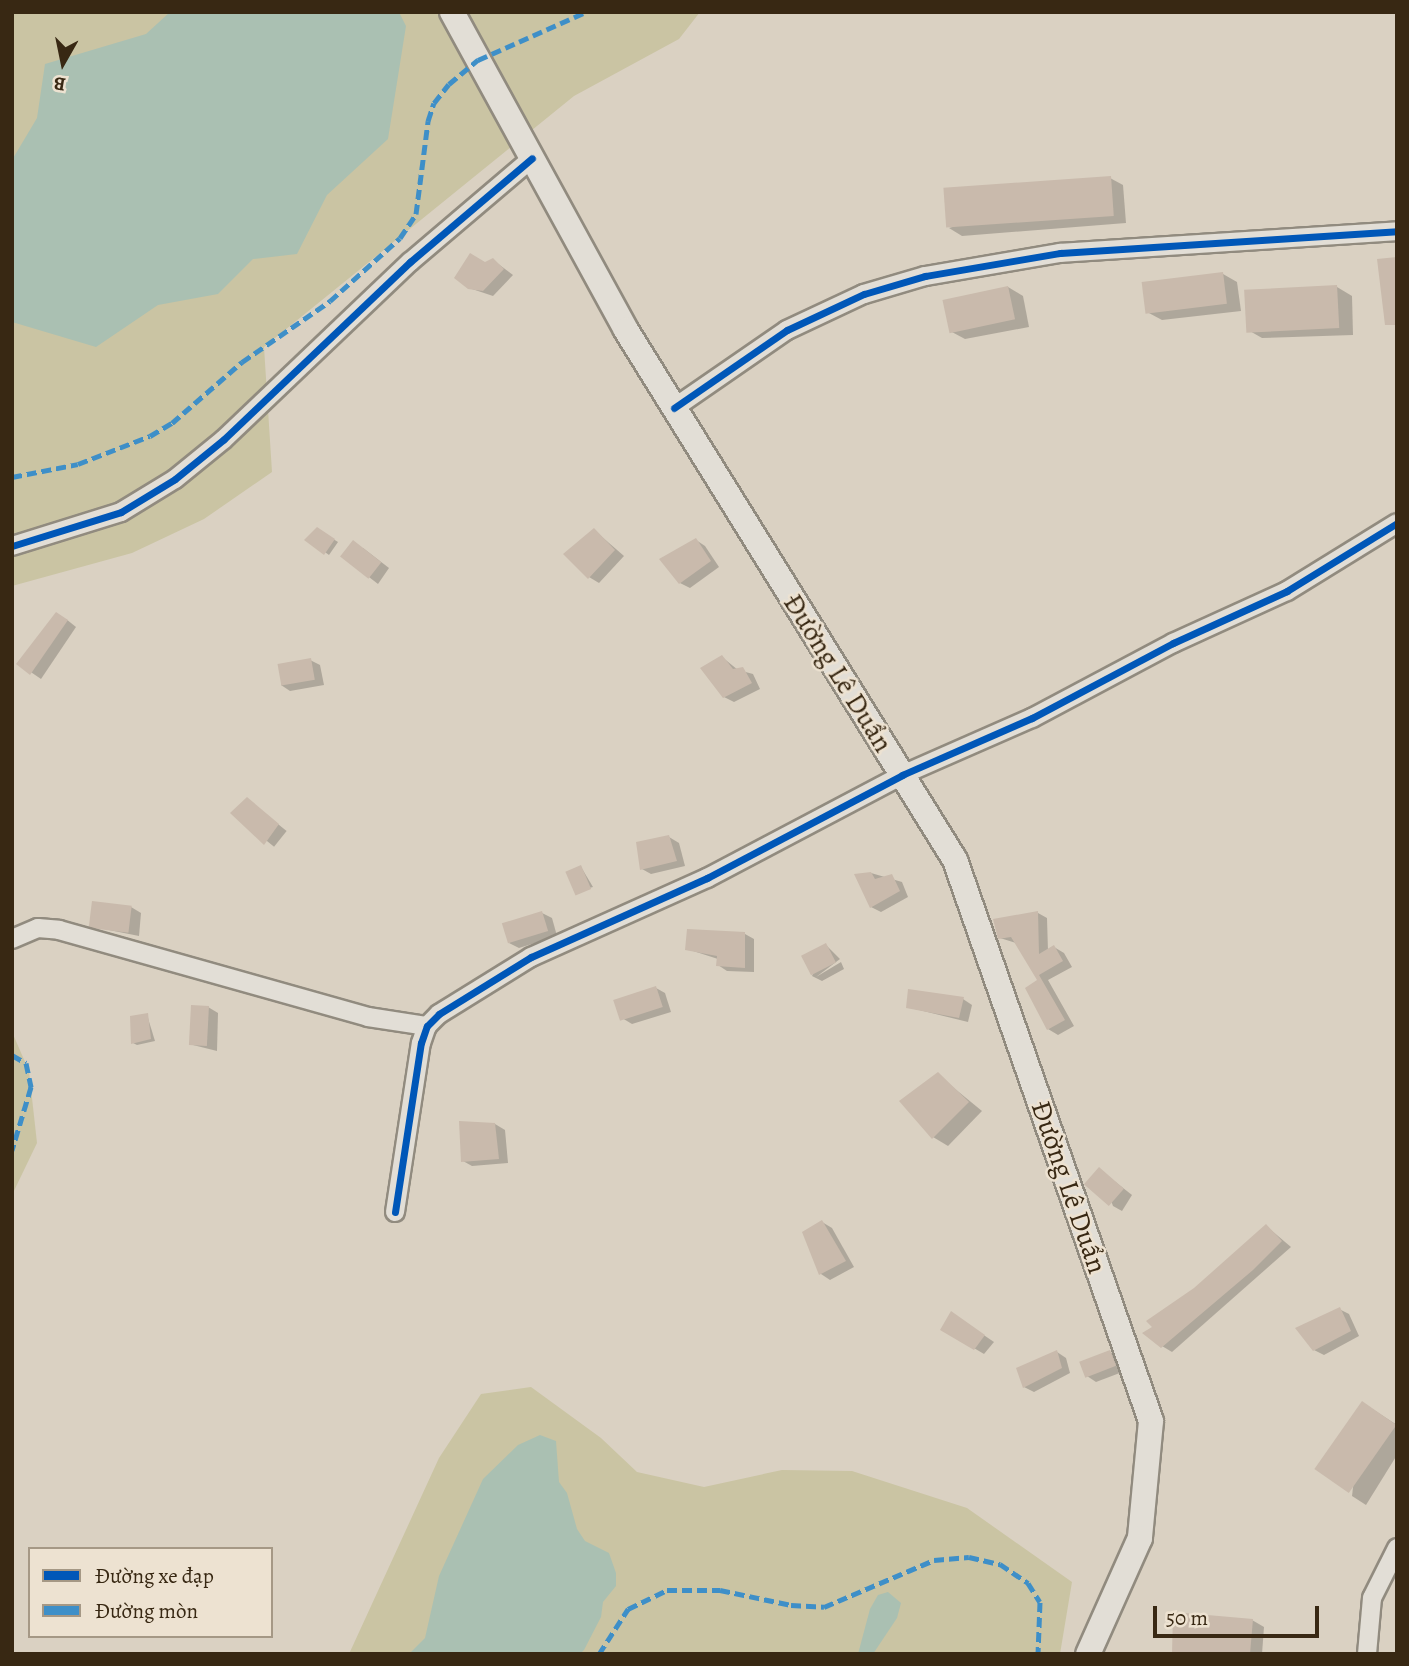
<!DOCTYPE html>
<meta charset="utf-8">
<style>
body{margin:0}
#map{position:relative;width:1409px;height:1666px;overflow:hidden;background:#dad1c2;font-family:Alegreya,serif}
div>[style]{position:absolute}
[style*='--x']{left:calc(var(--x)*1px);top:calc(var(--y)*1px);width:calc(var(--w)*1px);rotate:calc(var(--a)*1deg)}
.green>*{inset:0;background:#cac4a3}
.water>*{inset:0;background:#aac0b2}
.shadow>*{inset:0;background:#0003;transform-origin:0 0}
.building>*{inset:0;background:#c9baac;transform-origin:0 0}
.roads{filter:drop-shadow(2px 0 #918b7f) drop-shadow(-2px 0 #918b7f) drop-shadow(0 2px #918b7f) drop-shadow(0 -2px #918b7f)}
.street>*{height:18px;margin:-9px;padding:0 9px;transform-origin:9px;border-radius:9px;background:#e2ded6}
.secondary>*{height:24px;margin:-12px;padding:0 12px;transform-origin:12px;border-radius:12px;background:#e2ded6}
.quiet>*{height:5px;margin-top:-2.5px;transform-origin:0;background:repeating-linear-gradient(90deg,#3e8fc8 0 10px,transparent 0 15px)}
.cycleway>*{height:7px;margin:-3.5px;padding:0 3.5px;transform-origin:3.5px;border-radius:3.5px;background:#0057b8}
span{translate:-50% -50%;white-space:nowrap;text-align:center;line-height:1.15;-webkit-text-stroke:5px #ede2d1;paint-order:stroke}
.street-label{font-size:28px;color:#382813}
.frame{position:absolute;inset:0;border:14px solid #382813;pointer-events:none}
.legend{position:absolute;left:28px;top:1547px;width:245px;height:91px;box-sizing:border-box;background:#ede2d1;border:2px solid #a59885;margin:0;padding:9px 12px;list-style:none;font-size:21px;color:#382813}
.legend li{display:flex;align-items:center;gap:14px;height:35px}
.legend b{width:35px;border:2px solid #a59885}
.north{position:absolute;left:28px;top:28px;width:70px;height:70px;-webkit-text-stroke:5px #ede2d1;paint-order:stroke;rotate:189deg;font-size:19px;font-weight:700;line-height:28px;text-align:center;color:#382813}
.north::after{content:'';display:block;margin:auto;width:24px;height:32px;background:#382813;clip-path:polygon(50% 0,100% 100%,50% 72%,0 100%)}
.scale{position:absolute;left:1153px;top:1606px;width:166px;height:32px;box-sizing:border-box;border:4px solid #382813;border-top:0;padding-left:9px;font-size:21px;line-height:24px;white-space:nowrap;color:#382813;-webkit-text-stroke:5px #ede2d1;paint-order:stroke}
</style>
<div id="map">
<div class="green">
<i style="clip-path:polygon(12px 12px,700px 12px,679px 39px,574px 96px,264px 347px,272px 472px,204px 519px,132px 553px,12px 586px)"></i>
<i style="clip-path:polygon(12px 1032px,29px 1071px,37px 1143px,12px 1195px)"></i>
<i style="clip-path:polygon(531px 1387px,601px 1438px,637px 1472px,704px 1487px,782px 1470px,852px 1471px,967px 1508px,1072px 1582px,1060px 1654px,349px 1654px,439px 1458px,481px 1394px)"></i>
</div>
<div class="water">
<i style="clip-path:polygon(170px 12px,399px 12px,406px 26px,388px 139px,327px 195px,297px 254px,253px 259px,218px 294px,158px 305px,96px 347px,12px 322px,12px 160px,37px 118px,45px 64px,146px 34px)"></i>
<i style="clip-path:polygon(540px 1435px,556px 1441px,559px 1482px,567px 1493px,577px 1529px,585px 1541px,609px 1553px,616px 1573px,616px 1586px,603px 1602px,601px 1617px,584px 1650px,580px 1654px,409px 1654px,425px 1638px,439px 1576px,483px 1479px,518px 1445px)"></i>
<i style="clip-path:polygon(888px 1592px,901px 1603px,897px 1618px,873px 1654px,858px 1654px,870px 1609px,878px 1595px)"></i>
</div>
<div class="shadow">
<i style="clip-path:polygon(1110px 178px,1123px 185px,1126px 223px,962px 236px,949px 228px)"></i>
<i style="clip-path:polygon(493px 260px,513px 275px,493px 296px,469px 288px,485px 264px)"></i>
<i style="clip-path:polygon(1223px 274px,1237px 282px,1241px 311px,1162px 320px,1147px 312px)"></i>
<i style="clip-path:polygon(1008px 287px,1023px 296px,1029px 327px,965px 339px,950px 331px)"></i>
<i style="clip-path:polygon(1337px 287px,1352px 296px,1353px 335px,1262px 338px,1248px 330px)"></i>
<i style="clip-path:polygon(317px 529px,338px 542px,329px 555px,307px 539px)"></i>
<i style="clip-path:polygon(594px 530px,624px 556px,599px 583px,589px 577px)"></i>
<i style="clip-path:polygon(696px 540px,705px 546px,719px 567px,690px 588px,680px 583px)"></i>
<i style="clip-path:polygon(363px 548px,389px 568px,378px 584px,343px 557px)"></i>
<i style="clip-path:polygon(66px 619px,76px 627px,41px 679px,19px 664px)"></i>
<i style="clip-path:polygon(722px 657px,738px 670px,753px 674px,760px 689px,734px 702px,724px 697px)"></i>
<i style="clip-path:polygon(310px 660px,320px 665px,324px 685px,290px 691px,281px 685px)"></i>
<i style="left:247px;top:799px;width:51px;height:20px;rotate:39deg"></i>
<i style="clip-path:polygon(669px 837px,679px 843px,685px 866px,651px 874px,642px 869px)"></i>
<i style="clip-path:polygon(581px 867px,593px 887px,577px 891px)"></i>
<i style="clip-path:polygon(871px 873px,902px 882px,908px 897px,881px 912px,871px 907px)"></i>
<i style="clip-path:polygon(131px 907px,141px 913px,139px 936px,94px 927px)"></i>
<i style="clip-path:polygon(542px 913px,552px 918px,557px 936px,519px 948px,509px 943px)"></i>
<i style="clip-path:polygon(1038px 913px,1047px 918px,1048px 951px,1054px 947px,1064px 953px,1072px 967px,1048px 980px,1074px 1026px,1058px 1035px,1048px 1029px,1040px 981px,1016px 943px,1000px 938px)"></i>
<i style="clip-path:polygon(745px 934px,754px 939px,754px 972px,727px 971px,718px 965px,718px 959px,687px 949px)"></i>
<i style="clip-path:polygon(826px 945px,840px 959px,816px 977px,841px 962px,844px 969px,822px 981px,812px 976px)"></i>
<i style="clip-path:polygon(656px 988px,665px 993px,671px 1012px,632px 1024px,622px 1018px)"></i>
<i style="clip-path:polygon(963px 999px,972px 1005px,968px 1022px,907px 1007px)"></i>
<i style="clip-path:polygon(208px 1007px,218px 1013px,217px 1051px,189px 1044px)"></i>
<i style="clip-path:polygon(147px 1015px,155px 1041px,137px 1045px,133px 1043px)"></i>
<i style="clip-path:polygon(938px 1075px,982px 1111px,948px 1146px,933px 1137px)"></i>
<i style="clip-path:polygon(495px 1124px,505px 1130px,508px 1163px,472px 1166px,463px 1161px)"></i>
<i style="clip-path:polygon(1099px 1169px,1132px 1195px,1122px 1211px,1113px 1206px)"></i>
<i style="clip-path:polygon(822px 1222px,832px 1228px,854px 1267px,830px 1280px,821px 1274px,804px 1232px)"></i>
<i style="clip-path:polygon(1266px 1226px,1291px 1247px,1172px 1352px,1162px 1346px,1195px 1290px)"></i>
<i style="clip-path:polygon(1339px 1309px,1349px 1314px,1359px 1336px,1324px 1355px,1314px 1350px)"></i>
<i style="clip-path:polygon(960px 1319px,994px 1342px,984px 1354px,942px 1329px)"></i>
<i style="clip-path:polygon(1057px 1352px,1066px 1358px,1070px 1373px,1034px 1392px,1024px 1387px)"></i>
<i style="clip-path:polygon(1110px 1352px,1120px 1357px,1125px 1371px,1096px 1382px,1087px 1376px)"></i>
<i style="clip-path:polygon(1363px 1403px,1397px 1425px,1397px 1455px,1366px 1505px,1352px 1496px)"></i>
<i style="clip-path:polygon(1252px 1620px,1264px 1627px,1262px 1654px,1172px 1654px)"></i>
</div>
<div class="building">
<i style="left:1111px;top:176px;width:40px;height:168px;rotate:86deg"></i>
<i style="clip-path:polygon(470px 253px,485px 262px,493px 258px,504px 269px,483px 291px,468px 289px,454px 278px)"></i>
<i style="clip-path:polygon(1397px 257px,1397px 325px,1385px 325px,1377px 259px)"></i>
<i style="left:1223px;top:272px;width:32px;height:82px;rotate:83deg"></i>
<i style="left:1337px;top:285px;width:43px;height:93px;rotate:87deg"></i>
<i style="left:1008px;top:286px;width:34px;height:67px;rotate:78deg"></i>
<i style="clip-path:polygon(317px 527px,335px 539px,324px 555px,304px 540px)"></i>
<i style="clip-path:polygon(594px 528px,615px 550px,588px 579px,563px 554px)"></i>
<i style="clip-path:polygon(696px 538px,711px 561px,679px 584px,659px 559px)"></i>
<i style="left:353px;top:540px;width:36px;height:21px;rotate:38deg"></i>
<i style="clip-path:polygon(56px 612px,68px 620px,30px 675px,16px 664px)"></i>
<i style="clip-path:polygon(722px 655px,733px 669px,743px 667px,752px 683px,723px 698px,700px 668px)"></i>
<i style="left:311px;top:658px;width:22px;height:34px;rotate:80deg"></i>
<i style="clip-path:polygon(247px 797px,279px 824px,264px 845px,230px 813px)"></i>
<i style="clip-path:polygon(669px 835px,677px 861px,640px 870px,636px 842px)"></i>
<i style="left:581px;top:865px;width:26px;height:17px;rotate:67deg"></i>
<i style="clip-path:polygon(871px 872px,875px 879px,892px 874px,900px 891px,870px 908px,854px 874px)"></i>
<i style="left:92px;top:901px;width:40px;height:27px;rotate:7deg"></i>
<i style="left:542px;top:911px;width:21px;height:42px;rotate:73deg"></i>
<i style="clip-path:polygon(1038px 911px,1039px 954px,1054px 945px,1063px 961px,1039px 975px,1065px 1020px,1047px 1030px,1025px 988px,1037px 980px,1011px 937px,998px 939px,993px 919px)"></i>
<i style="clip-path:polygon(687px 929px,745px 932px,745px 968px,716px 966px,717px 956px,685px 950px)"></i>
<i style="left:826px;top:943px;width:22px;height:28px;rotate:63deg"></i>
<i style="left:656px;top:986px;width:22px;height:45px;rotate:72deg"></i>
<i style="clip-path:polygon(908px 989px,964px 997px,959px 1018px,906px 1008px)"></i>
<i style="left:191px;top:1005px;width:18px;height:40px;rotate:3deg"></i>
<i style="clip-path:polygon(148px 1013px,151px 1039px,131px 1044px,130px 1016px)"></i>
<i style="clip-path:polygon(938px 1072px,969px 1102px,932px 1139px,899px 1101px)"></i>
<i style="clip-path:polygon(459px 1121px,495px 1123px,499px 1159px,461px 1162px)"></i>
<i style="left:1099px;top:1167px;width:33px;height:23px;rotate:41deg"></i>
<i style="clip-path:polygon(822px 1220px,846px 1261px,819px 1275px,802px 1232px)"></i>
<i style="clip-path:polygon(1266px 1224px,1282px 1241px,1253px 1270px,1161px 1348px,1142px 1333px,1152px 1327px,1146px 1321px,1194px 1288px)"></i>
<i style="clip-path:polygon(1340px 1307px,1351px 1331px,1313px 1351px,1295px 1328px)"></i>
<i style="clip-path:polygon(951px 1311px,985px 1335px,974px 1350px,940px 1330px)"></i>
<i style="clip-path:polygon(1057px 1350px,1062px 1368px,1023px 1388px,1016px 1368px)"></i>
<i style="left:1110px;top:1350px;width:17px;height:33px;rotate:69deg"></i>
<i style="left:1362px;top:1401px;width:42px;height:83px;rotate:35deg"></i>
<i style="clip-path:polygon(1173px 1612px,1253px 1619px,1250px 1654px,1172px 1654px)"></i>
</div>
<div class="roads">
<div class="street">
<i style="--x:674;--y:408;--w:137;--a:-34.6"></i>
<i style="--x:787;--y:330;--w:85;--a:-25.1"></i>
<i style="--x:864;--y:294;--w:64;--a:-16.4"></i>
<i style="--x:925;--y:276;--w:137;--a:-9.7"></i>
<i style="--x:1060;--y:253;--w:338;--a:-3.7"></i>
<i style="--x:12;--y:546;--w:114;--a:-17.3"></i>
<i style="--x:121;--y:512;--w:63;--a:-31.4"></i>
<i style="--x:175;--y:479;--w:63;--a:-39.2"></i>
<i style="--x:224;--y:439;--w:257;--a:-43.6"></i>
<i style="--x:410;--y:262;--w:160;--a:-40.4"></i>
<i style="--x:12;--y:939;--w:28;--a:-23"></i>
<i style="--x:38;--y:928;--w:21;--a:5"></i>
<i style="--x:59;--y:930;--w:321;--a:15.7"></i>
<i style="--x:368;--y:1017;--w:60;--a:8.7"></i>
<i style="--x:395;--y:1212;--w:171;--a:-81.3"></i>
<i style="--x:421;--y:1043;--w:18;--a:-71"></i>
<i style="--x:427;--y:1026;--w:17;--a:-45"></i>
<i style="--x:439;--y:1014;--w:108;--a:-31.8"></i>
<i style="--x:531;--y:957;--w:193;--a:-24.2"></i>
<i style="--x:707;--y:878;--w:221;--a:-27.8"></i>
<i style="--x:902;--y:775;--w:142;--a:-23.7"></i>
<i style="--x:1032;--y:718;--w:160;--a:-28"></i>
<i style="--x:1173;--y:643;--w:125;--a:-24.5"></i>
<i style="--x:1287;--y:591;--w:129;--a:-31.7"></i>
<i style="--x:1367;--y:1654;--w:56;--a:-84.9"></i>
<i style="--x:1372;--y:1598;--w:56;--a:-63.4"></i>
</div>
<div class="secondary">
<i style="--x:452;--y:12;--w:362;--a:61.3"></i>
<i style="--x:626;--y:330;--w:624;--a:58.17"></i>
<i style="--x:955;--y:860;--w:594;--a:70.74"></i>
<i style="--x:1151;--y:1421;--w:118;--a:95.4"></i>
<i style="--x:1140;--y:1538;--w:127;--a:114.1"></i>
</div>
</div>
<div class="quiet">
<i style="--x:12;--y:477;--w:67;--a:-11.1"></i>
<i style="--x:78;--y:464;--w:77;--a:-21.3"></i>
<i style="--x:150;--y:436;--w:26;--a:-31"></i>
<i style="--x:172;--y:423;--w:93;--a:-41.1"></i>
<i style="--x:242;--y:362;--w:107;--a:-34.7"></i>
<i style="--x:330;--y:301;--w:94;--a:-42"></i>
<i style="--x:400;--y:238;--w:29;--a:-56"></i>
<i style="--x:416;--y:214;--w:94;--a:-82.6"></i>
<i style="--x:428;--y:121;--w:19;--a:-72"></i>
<i style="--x:434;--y:103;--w:24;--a:-52"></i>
<i style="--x:449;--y:84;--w:38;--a:-40"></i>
<i style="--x:478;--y:60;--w:118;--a:-24"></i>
<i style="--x:12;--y:1055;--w:16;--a:30"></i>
<i style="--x:26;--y:1063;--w:25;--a:78"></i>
<i style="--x:31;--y:1087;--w:66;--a:106.8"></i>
<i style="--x:599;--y:1654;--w:54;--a:-57.2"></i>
<i style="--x:628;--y:1609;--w:43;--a:-26"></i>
<i style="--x:667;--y:1590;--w:53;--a:0"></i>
<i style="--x:720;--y:1590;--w:73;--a:11.9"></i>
<i style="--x:791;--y:1605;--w:33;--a:3"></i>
<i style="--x:824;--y:1607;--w:120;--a:-23.1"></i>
<i style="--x:934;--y:1560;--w:35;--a:-5"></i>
<i style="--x:969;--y:1557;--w:32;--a:13"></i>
<i style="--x:1000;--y:1564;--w:34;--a:34"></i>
<i style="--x:1028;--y:1583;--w:22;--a:58"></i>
<i style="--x:1040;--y:1602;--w:52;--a:92.2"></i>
</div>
<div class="cycleway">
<i style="--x:674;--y:408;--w:137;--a:-34.6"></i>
<i style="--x:787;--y:330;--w:85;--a:-25.1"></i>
<i style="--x:864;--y:294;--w:64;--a:-16.4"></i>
<i style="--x:925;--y:276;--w:137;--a:-9.7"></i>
<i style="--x:1060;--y:253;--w:338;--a:-3.7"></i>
<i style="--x:12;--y:546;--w:114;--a:-17.3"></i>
<i style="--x:121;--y:512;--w:63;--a:-31.4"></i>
<i style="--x:175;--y:479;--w:63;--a:-39.2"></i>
<i style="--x:224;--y:439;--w:257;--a:-43.6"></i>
<i style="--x:410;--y:262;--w:160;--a:-40.4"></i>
<i style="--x:395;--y:1212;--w:171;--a:-81.3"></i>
<i style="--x:421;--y:1043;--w:18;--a:-71"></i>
<i style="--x:427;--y:1026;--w:17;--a:-45"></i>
<i style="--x:439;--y:1014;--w:108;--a:-31.8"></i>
<i style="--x:531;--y:957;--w:193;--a:-24.2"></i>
<i style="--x:707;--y:878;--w:221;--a:-27.8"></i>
<i style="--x:902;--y:775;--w:142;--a:-23.7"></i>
<i style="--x:1032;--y:718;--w:160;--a:-28"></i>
<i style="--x:1173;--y:643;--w:125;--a:-24.5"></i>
<i style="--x:1287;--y:591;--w:129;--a:-31.7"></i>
</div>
<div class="street-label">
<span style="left:838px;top:673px;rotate:58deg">Đường Lê Duẩn</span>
<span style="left:1069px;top:1187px;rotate:71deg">Đường Lê Duẩn</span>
</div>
<div class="frame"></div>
<ul class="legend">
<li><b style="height:9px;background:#0057b8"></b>Đường xe đạp</li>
<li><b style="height:9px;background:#3e8fc8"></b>Đường mòn</li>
</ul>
<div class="north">B</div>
<div class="scale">50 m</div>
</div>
